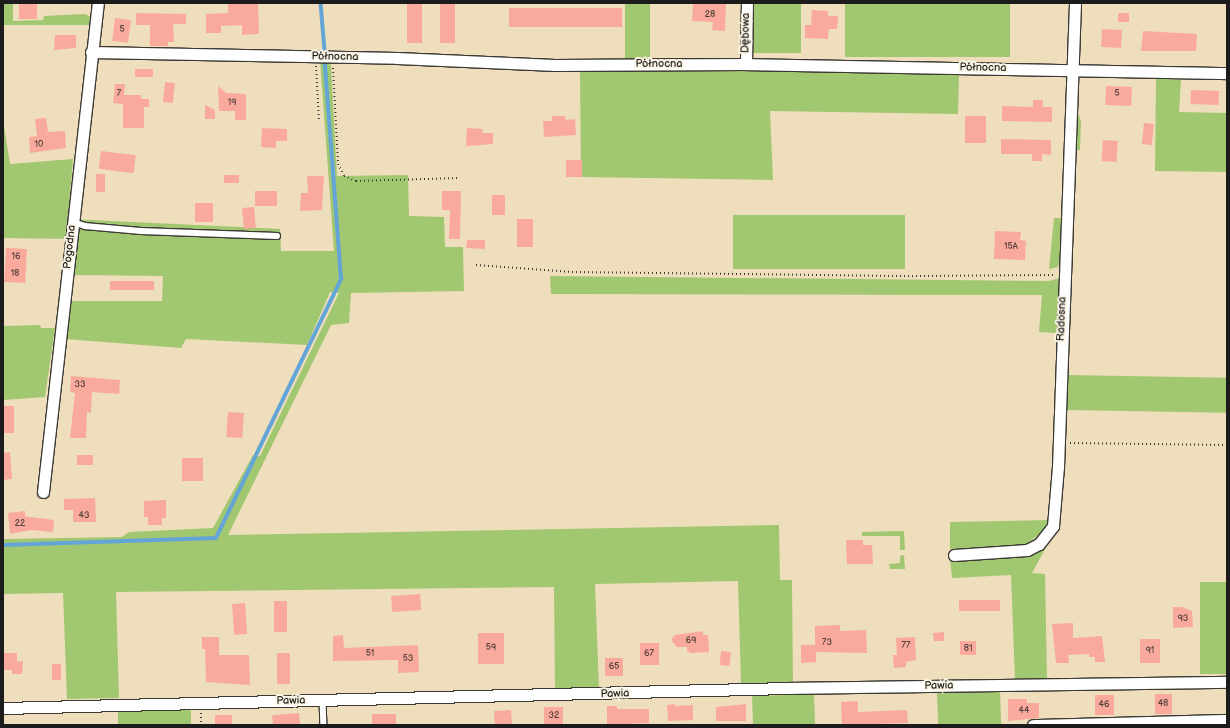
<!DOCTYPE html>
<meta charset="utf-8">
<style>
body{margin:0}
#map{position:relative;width:1230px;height:728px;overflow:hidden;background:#eedebc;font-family:"Balsamiq Sans",sans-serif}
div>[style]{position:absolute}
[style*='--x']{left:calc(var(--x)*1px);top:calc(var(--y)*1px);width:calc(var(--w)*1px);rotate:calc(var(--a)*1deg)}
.green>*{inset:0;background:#a2c771;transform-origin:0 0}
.stream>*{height:3.5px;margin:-1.75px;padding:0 1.75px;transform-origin:1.75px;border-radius:1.75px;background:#63a5d7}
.building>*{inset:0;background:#f9aa9d;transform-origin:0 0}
.path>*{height:2px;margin-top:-1px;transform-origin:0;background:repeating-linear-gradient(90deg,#3c3934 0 1px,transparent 0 4px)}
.roads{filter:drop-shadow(1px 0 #3c3934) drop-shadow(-1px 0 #3c3934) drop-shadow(0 1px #3c3934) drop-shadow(0 -1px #3c3934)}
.service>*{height:5.5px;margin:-2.75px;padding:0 2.75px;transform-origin:2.75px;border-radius:2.75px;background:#fff}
.minor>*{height:11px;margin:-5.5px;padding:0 5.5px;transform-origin:5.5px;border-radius:5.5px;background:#fff}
span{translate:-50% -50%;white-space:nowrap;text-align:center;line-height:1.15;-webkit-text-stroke:4px #fcf5e5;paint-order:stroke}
.number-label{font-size:9px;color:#53403c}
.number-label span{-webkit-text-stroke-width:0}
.street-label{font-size:11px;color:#1c1c1c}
.frame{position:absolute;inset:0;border:4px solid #1c1c1c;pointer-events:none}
</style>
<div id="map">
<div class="green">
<i style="clip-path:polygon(3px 3px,13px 3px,13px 21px,43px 20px,44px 16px,85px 14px,91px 17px,90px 25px,3px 25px)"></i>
<i style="clip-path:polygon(625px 3px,650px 3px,650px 70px,959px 73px,958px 114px,770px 111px,773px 180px,581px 177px,580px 71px,625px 71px)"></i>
<i style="left:753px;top:3px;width:48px;height:50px"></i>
<i style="left:845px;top:3px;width:165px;height:54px"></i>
<i style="clip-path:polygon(320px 60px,331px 65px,337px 176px,408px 175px,409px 216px,444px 217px,445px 247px,463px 247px,464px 291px,351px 293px,349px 323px,331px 325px,228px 535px,779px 525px,780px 580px,792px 580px,793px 684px,741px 683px,738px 581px,595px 584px,599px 688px,555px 688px,554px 587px,116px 592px,119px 698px,67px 699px,63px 593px,3px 594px,3px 539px,122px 537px,129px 532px,213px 528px,253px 455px,260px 456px,339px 293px,330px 292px,307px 345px,186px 339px,181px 348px,65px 339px,71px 301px,162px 301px,163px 276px,72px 275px,75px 239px,3px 238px,3px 120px,10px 164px,73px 159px,68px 219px,280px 229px,281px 251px,334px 251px)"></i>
<i style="clip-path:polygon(1156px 78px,1181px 80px,1179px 112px,1227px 113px,1227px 172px,1155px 171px)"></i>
<i style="clip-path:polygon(1075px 105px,1081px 121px,1080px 150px,1074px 150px)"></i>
<i style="left:733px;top:215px;width:172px;height:54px"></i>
<i style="clip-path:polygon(1054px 218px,1062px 218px,1060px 258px,1058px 267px,1049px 269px)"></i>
<i style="clip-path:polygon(550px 276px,1049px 281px,1060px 278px,1058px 333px,1039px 332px,1042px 295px,551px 294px)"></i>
<i style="clip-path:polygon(40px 325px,41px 328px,55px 328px,45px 397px,3px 400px,3px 326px)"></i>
<i style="left:1067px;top:375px;width:160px;height:35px;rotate:1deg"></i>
<i style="clip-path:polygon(1049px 520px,1043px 531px,1025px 546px,950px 549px,950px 522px)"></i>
<i style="clip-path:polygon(904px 531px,905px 550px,900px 550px,900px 536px,862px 536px,862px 532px)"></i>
<i style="clip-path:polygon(1050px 540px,1032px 573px,1045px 574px,1047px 679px,1015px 680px,1011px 575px,952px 578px,950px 557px,1036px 551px)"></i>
<i style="clip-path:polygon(904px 555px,905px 569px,890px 569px,889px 564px,900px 563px,900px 556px)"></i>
<i style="left:1200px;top:582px;width:27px;height:92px"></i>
<i style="left:1000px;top:691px;width:34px;height:63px;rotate:88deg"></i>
<i style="left:814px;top:694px;width:31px;height:62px;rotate:88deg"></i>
<i style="clip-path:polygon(188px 708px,191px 711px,191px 725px,118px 725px,118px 710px)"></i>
</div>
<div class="stream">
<i style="--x:321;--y:3;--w:48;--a:85.2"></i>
<i style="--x:3;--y:545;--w:213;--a:-1.9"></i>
<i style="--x:216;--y:538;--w:288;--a:-64.2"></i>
<i style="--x:341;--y:279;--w:215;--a:-94.3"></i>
</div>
<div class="building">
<i style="left:19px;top:3px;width:18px;height:16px"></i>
<i style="clip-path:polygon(228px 3px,258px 3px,259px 34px,242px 35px,242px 25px,221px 26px,221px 33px,206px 33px,206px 14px,228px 13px)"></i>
<i style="left:407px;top:3px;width:15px;height:40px"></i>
<i style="left:440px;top:3px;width:15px;height:40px"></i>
<i style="clip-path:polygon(693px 3px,726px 3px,725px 31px,712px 30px,713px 22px,692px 21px)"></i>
<i style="left:509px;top:8px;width:113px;height:19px"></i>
<i style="clip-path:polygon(812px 10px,828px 11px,828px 16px,838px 16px,837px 29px,829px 29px,828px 39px,805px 38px,805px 25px,811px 25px)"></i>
<i style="clip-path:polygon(136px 13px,186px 14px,186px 24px,173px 24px,174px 42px,168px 42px,168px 46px,150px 46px,150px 25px,136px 25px)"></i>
<i style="left:1118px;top:13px;width:11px;height:9px"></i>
<i style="left:115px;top:18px;width:16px;height:23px;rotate:7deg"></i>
<i style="left:1102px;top:29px;width:20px;height:18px;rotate:3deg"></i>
<i style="clip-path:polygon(1143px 31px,1197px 34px,1196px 51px,1141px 51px)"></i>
<i style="clip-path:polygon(55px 35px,76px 35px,76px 48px,54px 50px)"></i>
<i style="left:135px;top:69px;width:18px;height:8px"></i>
<i style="left:165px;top:82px;width:10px;height:20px;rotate:6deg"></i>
<i style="clip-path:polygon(115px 84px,125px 84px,124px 95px,141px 95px,141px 99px,149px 99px,149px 107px,144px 107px,144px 128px,123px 128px,123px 104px,113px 103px)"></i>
<i style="clip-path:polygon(218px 86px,226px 93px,246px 94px,246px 120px,235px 120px,235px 111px,219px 111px)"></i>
<i style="left:1106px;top:86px;width:26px;height:19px;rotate:2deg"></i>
<i style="left:1191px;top:90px;width:28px;height:14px;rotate:2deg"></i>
<i style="clip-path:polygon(1033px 100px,1043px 100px,1043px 107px,1052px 107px,1052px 122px,1002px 121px,1002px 106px,1033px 107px)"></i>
<i style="clip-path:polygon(205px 105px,215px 110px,215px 119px,205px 119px)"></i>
<i style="clip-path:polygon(552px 116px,565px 116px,566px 120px,575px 119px,576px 135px,544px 137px,543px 121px,552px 121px)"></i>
<i style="left:965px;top:116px;width:21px;height:27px"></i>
<i style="clip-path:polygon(46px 118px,48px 132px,65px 131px,66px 148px,30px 153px,29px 137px,37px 136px,35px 119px)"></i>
<i style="left:1144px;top:123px;width:10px;height:21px;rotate:6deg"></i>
<i style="clip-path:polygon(262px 128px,287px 129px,287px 141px,276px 141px,276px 148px,261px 147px)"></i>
<i style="clip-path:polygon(467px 128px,483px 129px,482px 133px,493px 133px,493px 144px,466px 146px)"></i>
<i style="clip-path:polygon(1001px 139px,1051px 140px,1051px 155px,1042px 154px,1042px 161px,1032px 161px,1032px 154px,1001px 154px)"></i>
<i style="left:1103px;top:140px;width:15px;height:21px;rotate:4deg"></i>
<i style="left:101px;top:151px;width:35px;height:18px;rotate:7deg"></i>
<i style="left:566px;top:160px;width:16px;height:17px"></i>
<i style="left:96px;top:174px;width:9px;height:18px"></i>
<i style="left:224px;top:175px;width:15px;height:8px"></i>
<i style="clip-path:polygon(307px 176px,324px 176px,322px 210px,300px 211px,301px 193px,308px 193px)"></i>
<i style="left:255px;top:191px;width:22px;height:15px"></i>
<i style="clip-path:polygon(442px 191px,461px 191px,460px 239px,449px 239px,450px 210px,442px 210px)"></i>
<i style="left:492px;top:195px;width:13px;height:20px"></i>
<i style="left:195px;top:203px;width:18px;height:19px"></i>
<i style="left:254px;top:207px;width:21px;height:12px;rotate:85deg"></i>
<i style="left:517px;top:219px;width:16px;height:28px"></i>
<i style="clip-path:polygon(995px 231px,1021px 232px,1020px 240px,1026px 241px,1025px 260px,994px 259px)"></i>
<i style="clip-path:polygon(467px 240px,485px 240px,485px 249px,466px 248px)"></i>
<i style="left:6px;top:248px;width:21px;height:34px;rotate:3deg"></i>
<i style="left:110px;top:281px;width:44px;height:9px"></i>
<i style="clip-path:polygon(71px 376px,120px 380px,119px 394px,92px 392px,91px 413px,87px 412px,86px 438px,70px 438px,75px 393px,70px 392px)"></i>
<i style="left:14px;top:406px;width:27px;height:11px;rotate:90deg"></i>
<i style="left:228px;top:412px;width:16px;height:25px;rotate:4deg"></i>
<i style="clip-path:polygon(10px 452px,12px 479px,3px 480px,3px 453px)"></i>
<i style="left:77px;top:455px;width:16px;height:10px"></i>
<i style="left:182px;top:458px;width:21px;height:23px"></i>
<i style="clip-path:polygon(95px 498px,96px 522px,73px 522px,73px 510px,64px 510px,64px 499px)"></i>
<i style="clip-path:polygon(166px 500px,166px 518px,162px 518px,162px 525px,148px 525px,148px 517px,144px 517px,144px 501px)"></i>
<i style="clip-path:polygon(25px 511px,25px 516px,30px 517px,54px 520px,53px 532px,31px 530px,10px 534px,8px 513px)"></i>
<i style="clip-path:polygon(846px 540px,863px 540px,863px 545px,872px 545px,873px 564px,847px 564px)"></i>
<i style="left:420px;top:594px;width:16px;height:29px;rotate:86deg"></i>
<i style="left:1000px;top:600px;width:11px;height:41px;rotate:90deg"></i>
<i style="left:274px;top:601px;width:13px;height:31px"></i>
<i style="left:245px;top:603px;width:31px;height:13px;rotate:86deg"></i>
<i style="clip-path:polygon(1173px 607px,1182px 607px,1192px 611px,1193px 627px,1173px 628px)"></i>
<i style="clip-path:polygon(1073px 623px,1073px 638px,1102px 636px,1105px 662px,1095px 662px,1095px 657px,1089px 657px,1089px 654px,1068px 655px,1069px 663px,1056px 663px,1052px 624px)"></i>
<i style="clip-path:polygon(840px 625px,840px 631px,866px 630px,867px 653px,816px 652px,816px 662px,801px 663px,801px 645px,815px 645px,815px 626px)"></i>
<i style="clip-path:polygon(703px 631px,703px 635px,708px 635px,709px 652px,691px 653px,687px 651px,687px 647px,677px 647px,671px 640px,675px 635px)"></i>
<i style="clip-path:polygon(944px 632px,944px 641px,934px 641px,933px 633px)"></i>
<i style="left:478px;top:633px;width:26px;height:31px"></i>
<i style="clip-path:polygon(343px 635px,344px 648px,418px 645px,419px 672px,398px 673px,398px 660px,333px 661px,333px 636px)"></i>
<i style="clip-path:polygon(202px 637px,219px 637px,219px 655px,249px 655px,250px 685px,206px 682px,205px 649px,202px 649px)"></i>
<i style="clip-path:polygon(915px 637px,916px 660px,906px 662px,906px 667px,894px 668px,893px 655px,897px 655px,896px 638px)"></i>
<i style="left:1140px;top:639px;width:20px;height:24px"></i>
<i style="left:976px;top:641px;width:14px;height:16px;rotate:90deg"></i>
<i style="left:640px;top:643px;width:19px;height:22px"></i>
<i style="left:721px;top:651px;width:10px;height:14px;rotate:6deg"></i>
<i style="clip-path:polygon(3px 653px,17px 653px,17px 662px,23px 661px,22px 674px,12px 674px,12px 670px,3px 670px)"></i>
<i style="left:277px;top:653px;width:13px;height:31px"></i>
<i style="left:605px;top:658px;width:18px;height:18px"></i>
<i style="left:52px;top:664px;width:9px;height:16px"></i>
<i style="left:1155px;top:694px;width:17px;height:20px"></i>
<i style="left:1095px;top:695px;width:19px;height:20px"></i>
<i style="clip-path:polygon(1008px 699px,1027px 699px,1027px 703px,1039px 703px,1039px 718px,1008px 721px)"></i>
<i style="clip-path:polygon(858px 701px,858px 712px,907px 710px,908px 723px,842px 725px,841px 702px)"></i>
<i style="clip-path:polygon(675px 704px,675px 706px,693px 705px,693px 720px,668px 721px,667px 705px)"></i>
<i style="clip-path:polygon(746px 704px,746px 721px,716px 721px,716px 707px)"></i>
<i style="clip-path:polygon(607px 706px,617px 706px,617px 709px,649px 709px,649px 723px,607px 725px)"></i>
<i style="left:544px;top:707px;width:19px;height:17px"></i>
<i style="left:511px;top:710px;width:15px;height:17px;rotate:86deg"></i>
<i style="left:299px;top:713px;width:12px;height:27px;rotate:85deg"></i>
<i style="left:396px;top:714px;width:11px;height:24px;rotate:90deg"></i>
<i style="left:215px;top:715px;width:17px;height:10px"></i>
</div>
<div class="path">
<i style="--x:316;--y:66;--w:55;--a:86.9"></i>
<i style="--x:333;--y:68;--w:96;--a:87"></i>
<i style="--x:338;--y:164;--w:13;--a:63"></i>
<i style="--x:344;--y:176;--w:13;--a:23"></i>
<i style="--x:356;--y:181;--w:104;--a:-1.7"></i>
<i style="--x:476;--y:265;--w:96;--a:4.2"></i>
<i style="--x:572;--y:272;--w:344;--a:0.7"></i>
<i style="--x:916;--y:276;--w:139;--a:-0.4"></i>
<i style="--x:1070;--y:443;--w:157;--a:0.7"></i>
<i style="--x:201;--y:713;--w:12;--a:90"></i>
</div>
<div class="roads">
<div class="service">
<i style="--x:73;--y:222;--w:13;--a:18"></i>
<i style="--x:85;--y:226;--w:56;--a:5.1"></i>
<i style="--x:141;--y:231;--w:136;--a:2.1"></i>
<i style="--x:323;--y:700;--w:25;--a:88"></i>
</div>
<div class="minor">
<i style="--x:91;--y:52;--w:306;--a:1.1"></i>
<i style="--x:397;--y:58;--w:158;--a:2.5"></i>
<i style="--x:555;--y:65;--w:191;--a:-0.3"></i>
<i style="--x:746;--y:64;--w:481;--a:1.1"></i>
<i style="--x:746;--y:64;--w:61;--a:-89.1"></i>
<i style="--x:43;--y:492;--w:492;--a:-83.6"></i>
<i style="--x:954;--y:555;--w:73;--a:-3.9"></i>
<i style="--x:1027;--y:550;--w:13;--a:-27"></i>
<i style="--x:1039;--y:544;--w:23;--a:-52"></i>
<i style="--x:1053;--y:526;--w:59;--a:-85.2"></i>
<i style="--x:1058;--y:467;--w:464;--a:-87.9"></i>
<i style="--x:3;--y:708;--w:787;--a:-1.46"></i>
<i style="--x:790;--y:688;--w:437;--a:-0.8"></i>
<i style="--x:1033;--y:725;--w:194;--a:-1.5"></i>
</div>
</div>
<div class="number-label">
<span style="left:710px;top:15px">28</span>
<span style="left:122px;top:30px">5</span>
<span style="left:119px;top:94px">7</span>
<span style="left:1117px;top:94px">5</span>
<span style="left:232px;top:103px">19</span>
<span style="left:39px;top:145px">10</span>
<span style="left:1011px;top:247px">15A</span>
<span style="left:16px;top:257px">16</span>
<span style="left:15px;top:274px">18</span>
<span style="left:80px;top:385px">33</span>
<span style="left:84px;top:516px">43</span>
<span style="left:20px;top:524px">22</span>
<span style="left:1183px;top:619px">93</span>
<span style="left:691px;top:641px">69</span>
<span style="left:827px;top:643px">73</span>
<span style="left:906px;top:646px">77</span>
<span style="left:491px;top:648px">59</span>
<span style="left:968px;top:649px">81</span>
<span style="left:1150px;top:651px">91</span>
<span style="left:370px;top:654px">51</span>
<span style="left:649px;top:654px">67</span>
<span style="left:408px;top:659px">53</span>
<span style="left:614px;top:667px">65</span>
<span style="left:1163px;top:704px">48</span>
<span style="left:1104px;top:705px">46</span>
<span style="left:1024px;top:711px">44</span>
<span style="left:554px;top:716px">32</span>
</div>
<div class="street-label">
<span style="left:746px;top:33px;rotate:-89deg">Dębowa</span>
<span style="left:335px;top:57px;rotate:1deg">Północna</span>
<span style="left:659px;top:64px">Północna</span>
<span style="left:983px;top:68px;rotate:1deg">Północna</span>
<span style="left:70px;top:247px;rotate:-84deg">Pogodna</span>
<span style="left:1062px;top:319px;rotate:-88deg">Radosna</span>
<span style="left:939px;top:686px;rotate:-1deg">Pawia</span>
<span style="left:615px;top:694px;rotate:-2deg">Pawia</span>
<span style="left:291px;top:701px;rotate:-1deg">Pawia</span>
</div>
<div class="frame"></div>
</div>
